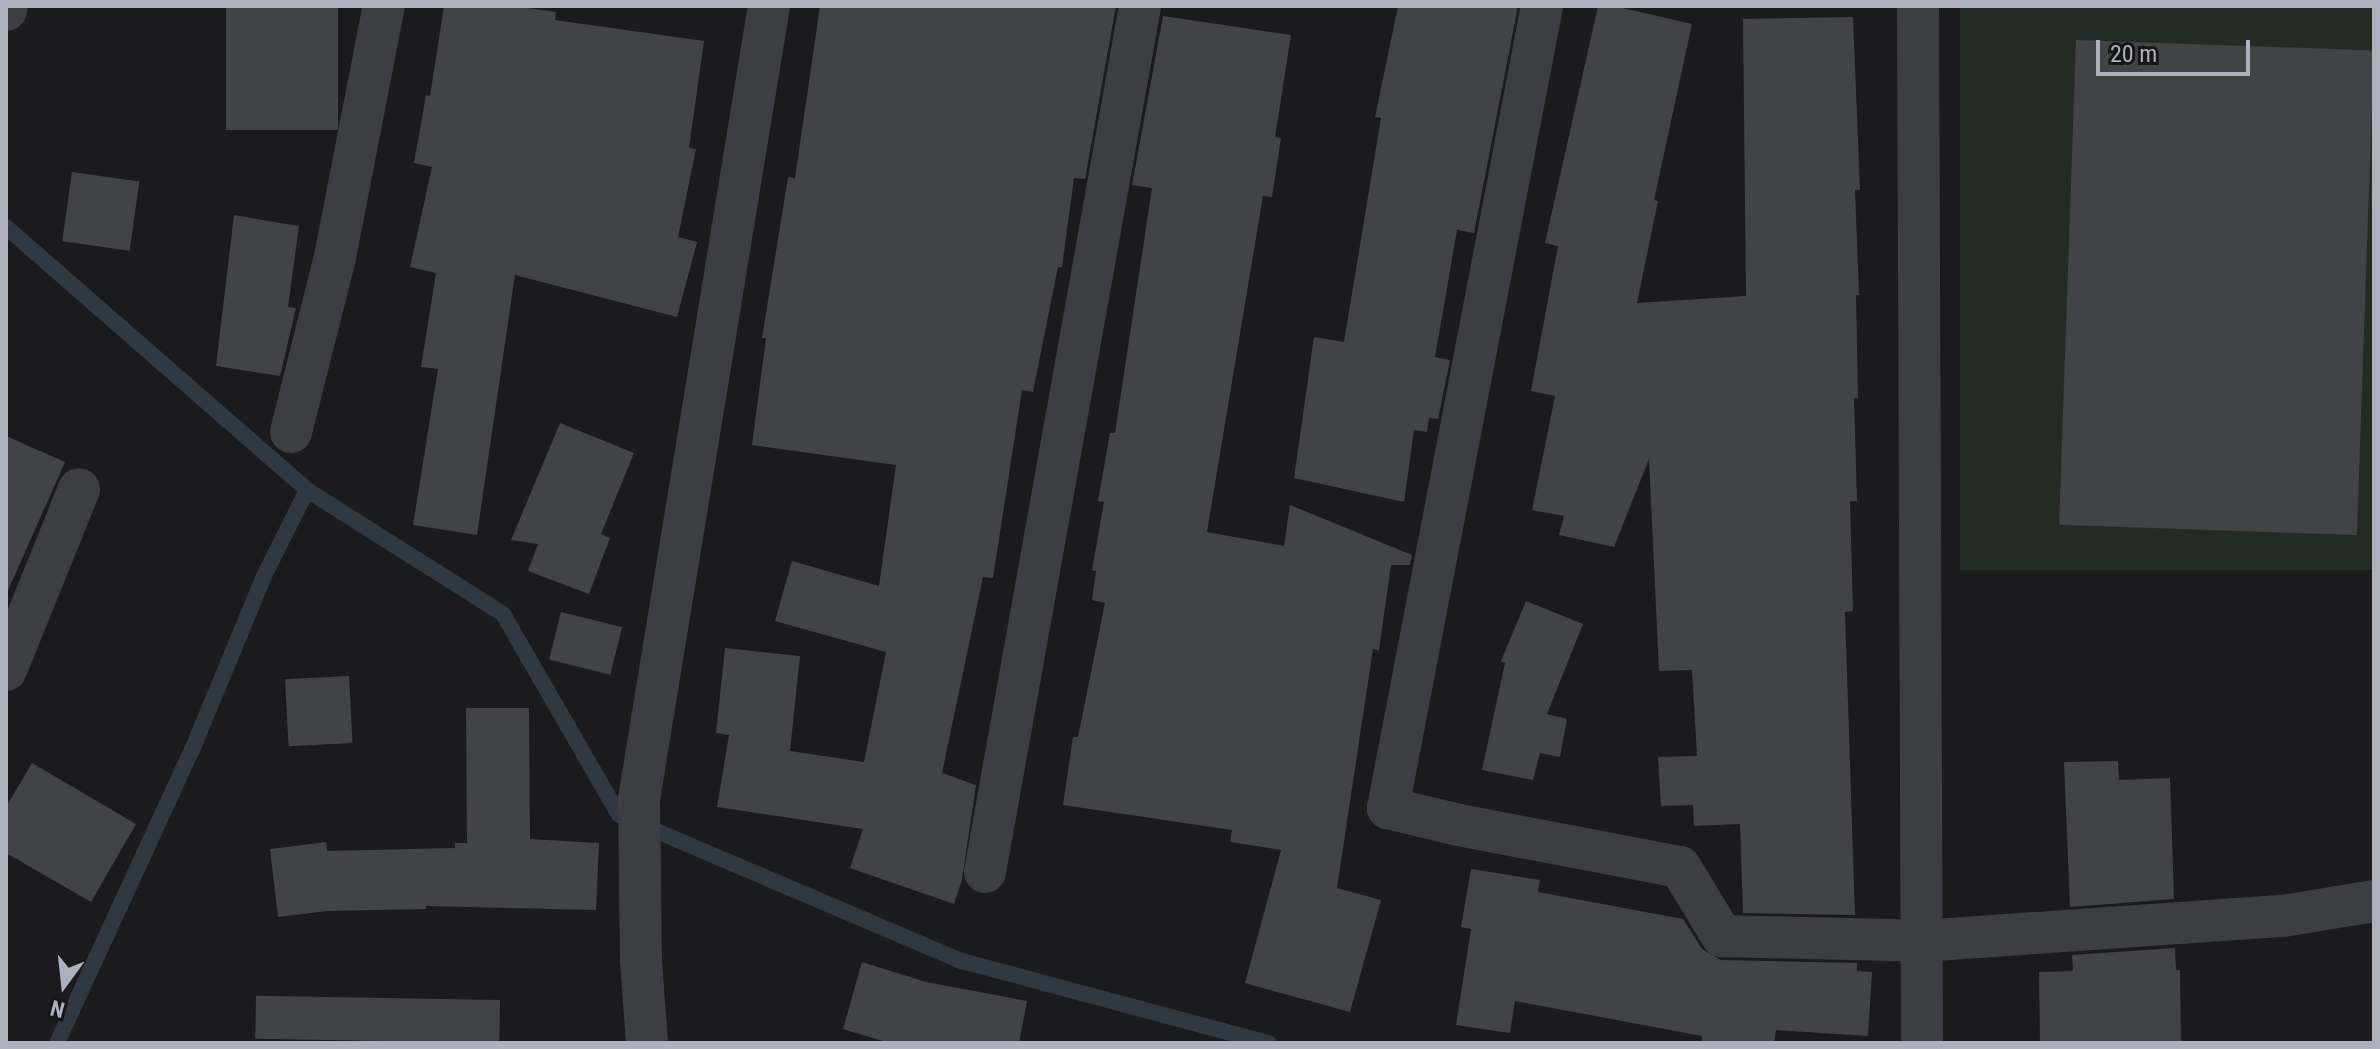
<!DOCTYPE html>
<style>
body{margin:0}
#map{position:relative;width:2380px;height:1049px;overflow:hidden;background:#1b1b1d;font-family:"Roboto Condensed",sans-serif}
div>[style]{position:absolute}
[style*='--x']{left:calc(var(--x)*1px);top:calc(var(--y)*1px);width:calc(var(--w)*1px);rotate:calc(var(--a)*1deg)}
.green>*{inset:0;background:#222c24;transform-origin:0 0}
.stream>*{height:16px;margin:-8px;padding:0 8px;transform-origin:8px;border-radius:8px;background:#303842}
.building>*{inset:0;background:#424347;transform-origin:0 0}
.street>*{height:42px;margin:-21px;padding:0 21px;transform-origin:21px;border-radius:21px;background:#3d3e44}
span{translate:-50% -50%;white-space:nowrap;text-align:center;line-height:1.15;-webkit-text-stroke:6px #161618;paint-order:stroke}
.frame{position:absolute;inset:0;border:8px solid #adb0bd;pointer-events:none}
.north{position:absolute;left:24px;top:945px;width:80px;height:80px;-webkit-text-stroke:6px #161618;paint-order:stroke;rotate:195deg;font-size:22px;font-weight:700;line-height:32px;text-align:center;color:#adb0bd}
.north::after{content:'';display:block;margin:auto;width:28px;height:36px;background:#adb0bd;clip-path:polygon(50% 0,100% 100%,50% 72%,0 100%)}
.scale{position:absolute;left:2096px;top:40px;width:154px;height:36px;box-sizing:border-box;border:4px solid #adb0bd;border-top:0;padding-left:10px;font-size:24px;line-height:28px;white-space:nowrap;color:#adb0bd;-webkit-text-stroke:6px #161618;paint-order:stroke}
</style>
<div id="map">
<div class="green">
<i style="left:1960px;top:6px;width:414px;height:564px"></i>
</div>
<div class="stream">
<i style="--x:6;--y:227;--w:400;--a:41.1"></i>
<i style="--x:307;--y:490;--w:232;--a:32.3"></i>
<i style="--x:503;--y:614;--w:232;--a:60"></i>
<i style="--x:619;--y:815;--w:373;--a:23.1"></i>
<i style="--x:962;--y:961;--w:317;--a:15"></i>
<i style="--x:57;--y:1043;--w:323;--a:-65.3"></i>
<i style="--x:192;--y:750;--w:188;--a:-67.5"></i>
<i style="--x:264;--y:576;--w:96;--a:-63.4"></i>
</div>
<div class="building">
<i style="left:226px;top:6px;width:112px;height:124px"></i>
<i style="clip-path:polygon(444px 6px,513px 6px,556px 12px,555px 20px,704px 41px,689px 148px,696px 149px,678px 237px,697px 242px,677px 317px,515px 275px,477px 535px,413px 525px,438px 369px,421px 367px,436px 273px,410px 267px,432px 167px,414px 163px,426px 95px,430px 96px)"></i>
<i style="clip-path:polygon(820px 6px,1116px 6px,1085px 179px,1074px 178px,1062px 267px,1058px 267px,1033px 392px,1022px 390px,993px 578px,983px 577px,942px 773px,976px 785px,962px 880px,954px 904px,850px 868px,863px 829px,717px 807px,729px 735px,716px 733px,725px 648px,800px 656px,790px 751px,864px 762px,886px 652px,775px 621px,792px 561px,879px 586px,896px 465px,752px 445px,766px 338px,762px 338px,788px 177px,795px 178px)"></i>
<i style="clip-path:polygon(1398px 6px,1518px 6px,1474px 233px,1457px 230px,1435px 357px,1450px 360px,1438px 419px,1429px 418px,1427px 432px,1414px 430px,1404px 502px,1294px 478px,1314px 337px,1344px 342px,1381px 118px,1375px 117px)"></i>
<i style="clip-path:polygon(1598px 6px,1614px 6px,1692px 24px,1654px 200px,1658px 201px,1637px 303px,1746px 296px,1743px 19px,1853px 17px,1860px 190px,1855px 190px,1859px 295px,1856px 295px,1858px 398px,1854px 398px,1857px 501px,1850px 501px,1853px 611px,1845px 612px,1855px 915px,1743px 913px,1740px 824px,1694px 826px,1693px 805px,1661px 806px,1658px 757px,1697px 756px,1692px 670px,1659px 671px,1649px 459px,1614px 547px,1559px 535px,1564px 516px,1532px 510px,1555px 396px,1531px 391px,1558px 246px,1545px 243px)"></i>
<i style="clip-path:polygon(1163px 16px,1291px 35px,1275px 137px,1281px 138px,1272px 197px,1263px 196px,1207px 532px,1284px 546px,1290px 505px,1412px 555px,1410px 565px,1391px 565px,1379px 650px,1373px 649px,1337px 888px,1381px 900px,1350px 1012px,1245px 983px,1281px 850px,1230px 842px,1232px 830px,1063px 805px,1073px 737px,1078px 737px,1105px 603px,1092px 600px,1096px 571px,1092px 570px,1104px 502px,1098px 501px,1110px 433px,1115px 433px,1152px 188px,1132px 185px)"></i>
<i style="left:2076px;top:40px;width:298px;height:485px;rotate:2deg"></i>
<i style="left:72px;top:172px;width:68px;height:70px;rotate:8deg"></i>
<i style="clip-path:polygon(234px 215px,299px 226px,288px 307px,296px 308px,280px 376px,216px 366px)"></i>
<i style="clip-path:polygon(560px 423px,634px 453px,601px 534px,610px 538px,589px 594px,528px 571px,538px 544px,511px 540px)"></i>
<i style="clip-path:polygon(6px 436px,65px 462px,6px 595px)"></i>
<i style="clip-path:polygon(1526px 601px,1583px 624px,1547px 714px,1567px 719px,1560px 757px,1540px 753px,1533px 780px,1482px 770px,1505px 663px,1501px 661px)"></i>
<i style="left:561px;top:612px;width:63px;height:49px;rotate:14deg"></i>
<i style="left:349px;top:676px;width:67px;height:64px;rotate:87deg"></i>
<i style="clip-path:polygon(466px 708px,529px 708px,530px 839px,599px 843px,596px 910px,426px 906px,426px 909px,327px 911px,278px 917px,270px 849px,326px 842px,327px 851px,455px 848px,455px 843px,467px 843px)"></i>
<i style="clip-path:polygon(2118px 761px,2119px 780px,2170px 778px,2174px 899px,2070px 907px,2064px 762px)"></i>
<i style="clip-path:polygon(32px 763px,136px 824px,91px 902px,6px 853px,6px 807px)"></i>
<i style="clip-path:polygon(1471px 869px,1540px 880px,1538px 892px,1683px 919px,1702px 949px,1721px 960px,1857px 963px,1857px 971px,1872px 972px,1868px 1036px,1776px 1030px,1774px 1043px,1701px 1043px,1702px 1036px,1515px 1001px,1510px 1033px,1456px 1025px,1471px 929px,1461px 927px)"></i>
<i style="clip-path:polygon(2175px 948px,2176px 970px,2180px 970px,2181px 1043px,2040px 1043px,2039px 972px,2073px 971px,2072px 955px)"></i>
<i style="clip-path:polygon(862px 962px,926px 982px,1027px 1001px,1019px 1043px,889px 1043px,843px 1029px)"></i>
<i style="left:500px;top:1000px;width:43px;height:244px;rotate:91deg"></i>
</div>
<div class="street">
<i style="--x:1542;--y:6;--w:817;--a:100.87"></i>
<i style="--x:1388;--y:808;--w:73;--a:13.5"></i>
<i style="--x:1459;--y:825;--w:225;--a:10.8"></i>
<i style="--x:1680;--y:867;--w:81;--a:58.7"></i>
<i style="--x:1722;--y:936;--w:199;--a:1.4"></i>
<i style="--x:1921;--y:941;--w:363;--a:-4"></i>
<i style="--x:2283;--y:916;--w:92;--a:-9.4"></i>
<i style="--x:1918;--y:6;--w:1037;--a:89.78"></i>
<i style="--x:6;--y:10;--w:4;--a:-76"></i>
<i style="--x:291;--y:432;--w:180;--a:-75.9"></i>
<i style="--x:335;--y:257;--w:256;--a:-79"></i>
<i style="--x:6;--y:670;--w:195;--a:-68"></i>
<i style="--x:985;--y:872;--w:880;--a:-79.85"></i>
<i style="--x:647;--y:1043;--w:82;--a:-94.2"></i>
<i style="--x:641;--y:961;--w:162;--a:-90.7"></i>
<i style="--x:639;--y:799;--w:804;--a:-80.69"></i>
</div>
<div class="frame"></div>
<div class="north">N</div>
<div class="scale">20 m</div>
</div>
